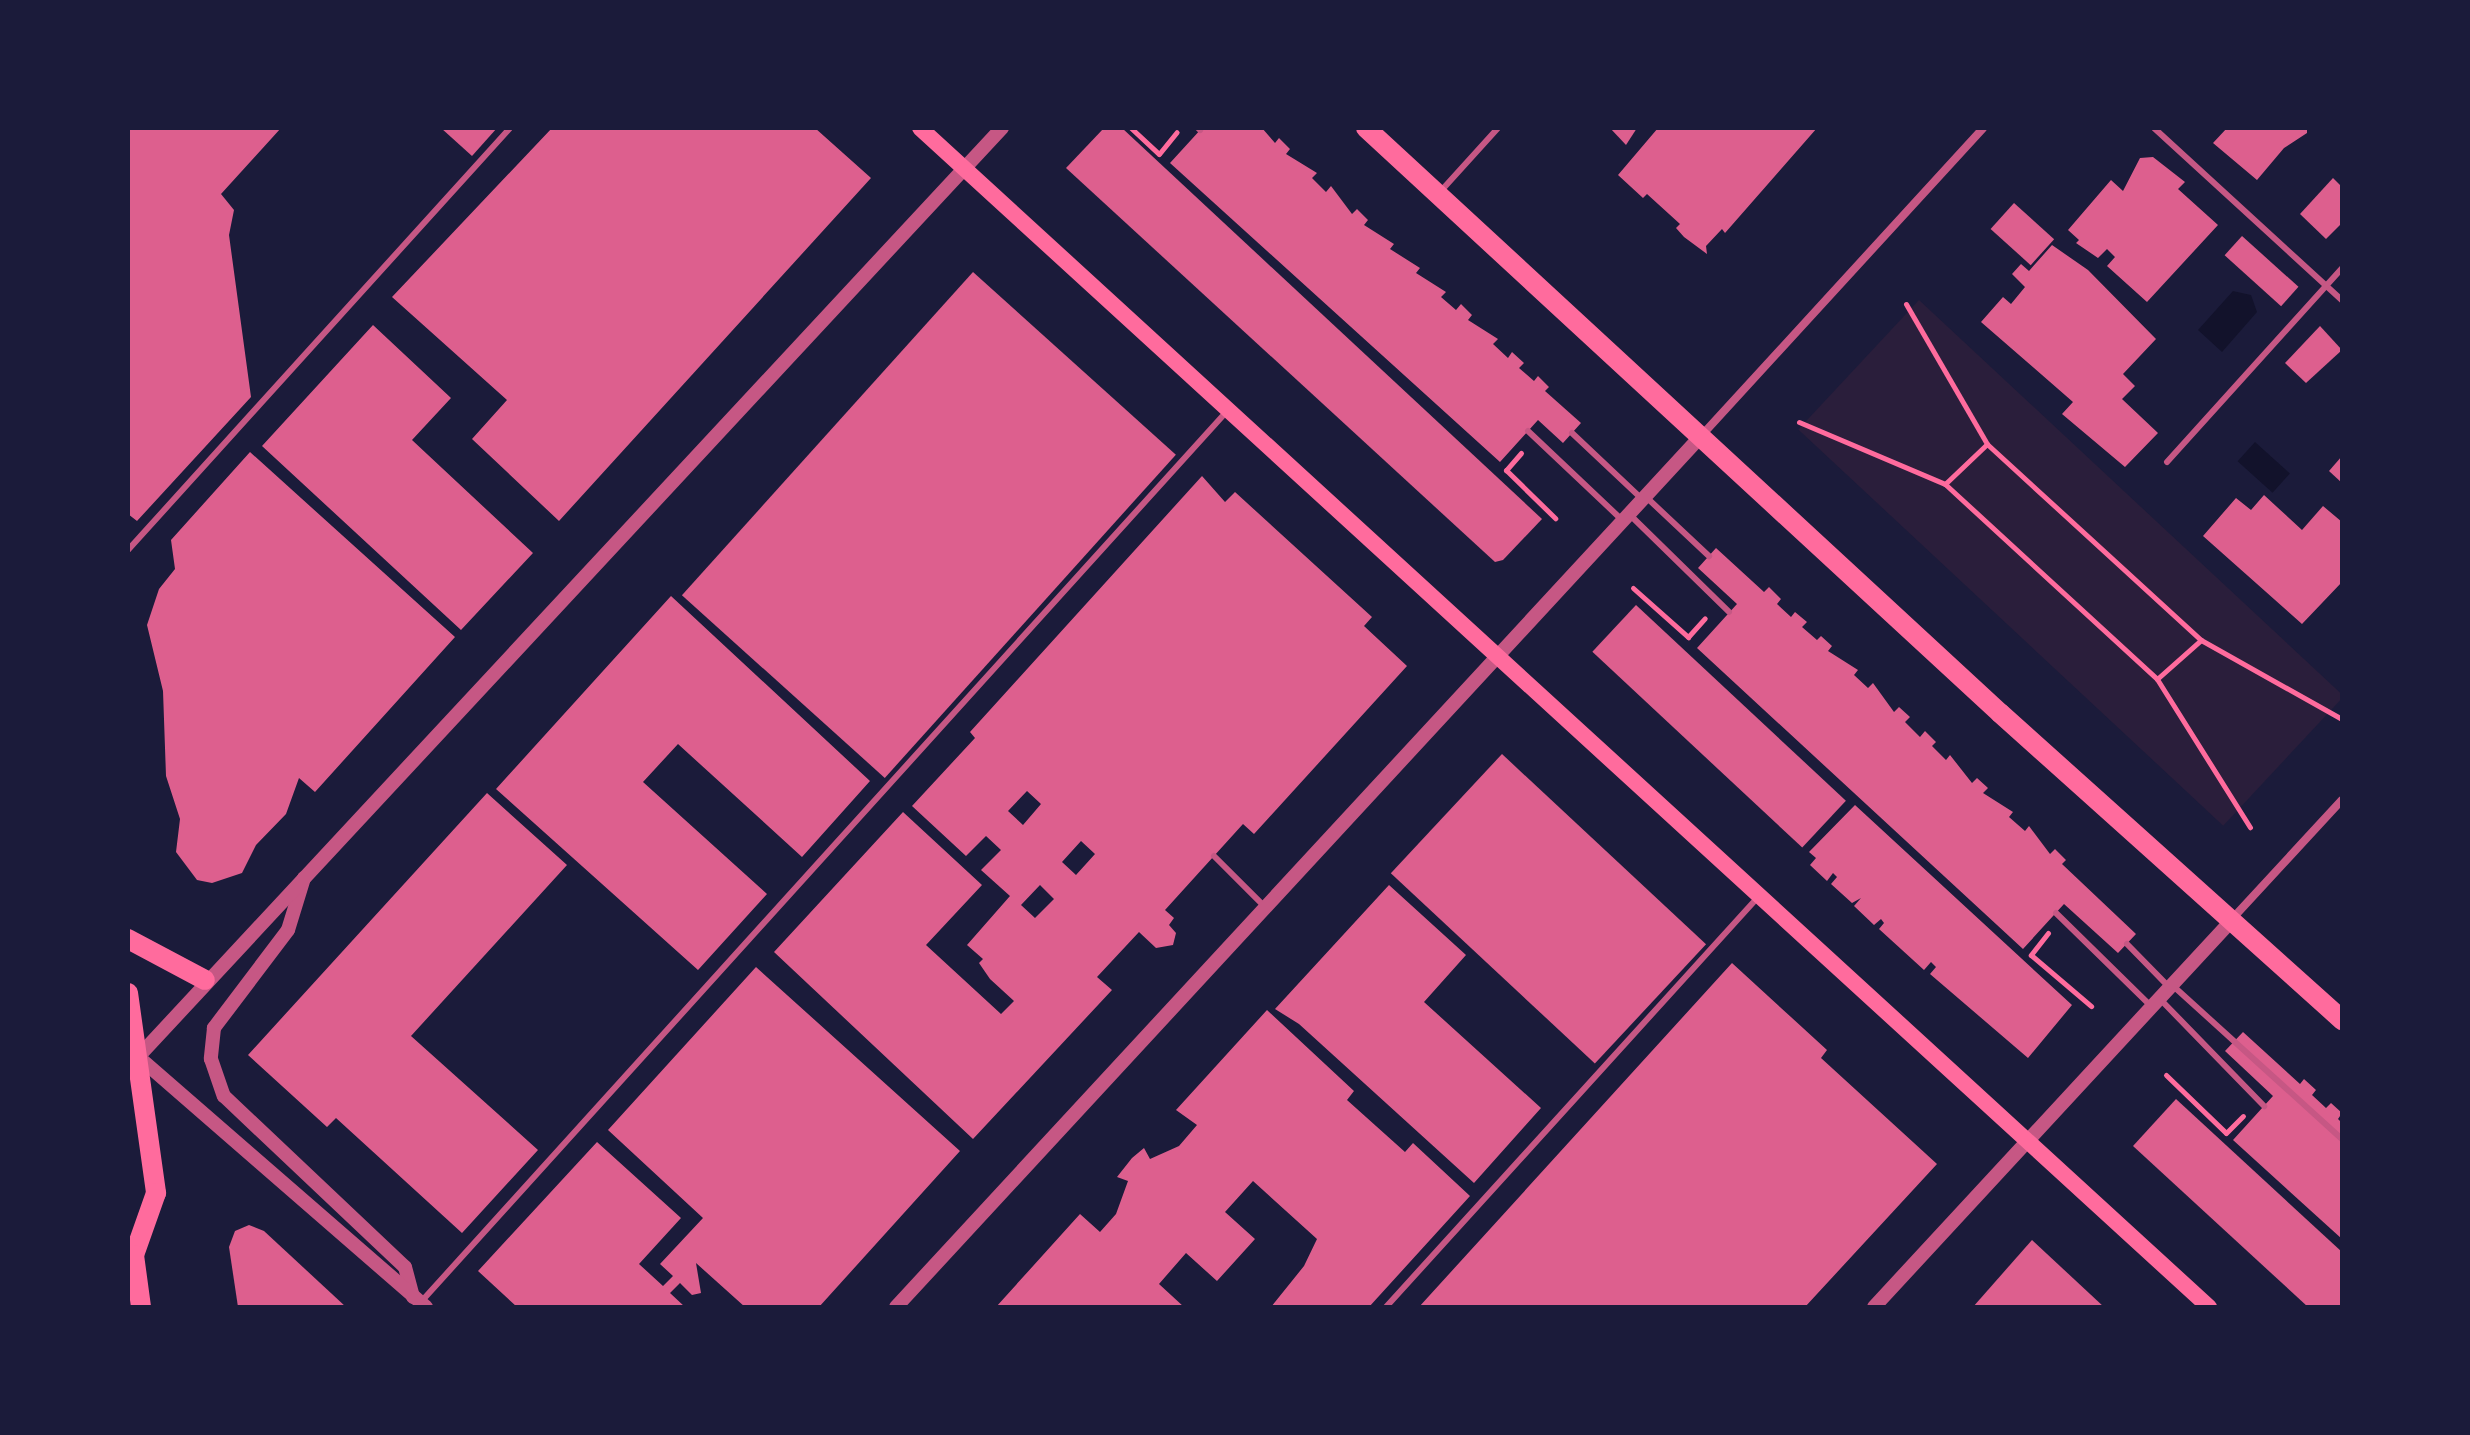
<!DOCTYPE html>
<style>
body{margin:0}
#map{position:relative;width:2470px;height:1435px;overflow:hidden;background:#1b1b3a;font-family:"Crimson Pro",serif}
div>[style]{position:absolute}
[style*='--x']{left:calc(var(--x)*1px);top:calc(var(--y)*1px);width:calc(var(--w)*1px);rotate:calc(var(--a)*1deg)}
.green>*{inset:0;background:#2a1e3b;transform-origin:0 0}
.water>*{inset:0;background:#12122b;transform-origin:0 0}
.building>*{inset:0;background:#dd5f8e;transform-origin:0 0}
.path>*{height:5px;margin:-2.5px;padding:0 2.5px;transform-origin:2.5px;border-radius:2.5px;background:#ff6b9d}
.service>*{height:6px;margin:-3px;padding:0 3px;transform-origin:3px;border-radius:3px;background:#c65784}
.minor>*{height:8px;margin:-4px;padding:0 4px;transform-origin:4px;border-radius:4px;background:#c65784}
.tertiary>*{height:14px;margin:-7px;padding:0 7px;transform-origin:7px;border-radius:7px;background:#c65784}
.secondary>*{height:16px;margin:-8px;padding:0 8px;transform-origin:8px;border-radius:8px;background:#ff6b9d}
.primary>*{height:20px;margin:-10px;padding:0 10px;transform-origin:10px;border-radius:10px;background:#ff6b9d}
span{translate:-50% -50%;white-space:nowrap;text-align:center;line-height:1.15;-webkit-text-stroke:8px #1b1b3a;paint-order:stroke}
.frame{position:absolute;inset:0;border:130px solid #1b1b3a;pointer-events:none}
</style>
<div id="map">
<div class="green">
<i style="left:1919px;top:300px;width:581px;height:177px;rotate:43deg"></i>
</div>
<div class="water">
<i style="clip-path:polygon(2233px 291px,2251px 295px,2257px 312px,2222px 352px,2198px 330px)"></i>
<i style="left:2255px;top:442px;width:47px;height:26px;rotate:42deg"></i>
</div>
<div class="building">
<i style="clip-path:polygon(128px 128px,281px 128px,221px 194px,234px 210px,229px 235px,251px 397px,137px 521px,128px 514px)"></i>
<i style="clip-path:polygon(441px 128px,497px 128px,472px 156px)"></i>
<i style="clip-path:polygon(552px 128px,815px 128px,871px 178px,559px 521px,472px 439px,507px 400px,392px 297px)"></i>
<i style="clip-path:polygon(1104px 128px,1122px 128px,1542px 519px,1503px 560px,1495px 562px,1066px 168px)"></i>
<i style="clip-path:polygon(1202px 128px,1262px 128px,1275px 143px,1279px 138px,1290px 149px,1286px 154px,1317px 173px,1312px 178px,1326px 192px,1331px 186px,1352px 214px,1357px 209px,1368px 220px,1364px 225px,1394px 244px,1390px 249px,1420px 268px,1416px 273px,1446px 292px,1441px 297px,1456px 310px,1461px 304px,1472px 315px,1468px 320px,1498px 339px,1493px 344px,1508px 358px,1512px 352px,1524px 363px,1519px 368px,1534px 381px,1538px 376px,1549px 387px,1545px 391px,1581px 423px,1563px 443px,1538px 420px,1500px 462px,1170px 163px)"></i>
<i style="clip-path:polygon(1610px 128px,1637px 128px,1626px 145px)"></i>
<i style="clip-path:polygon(1658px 128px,1817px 128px,1725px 233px,1722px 229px,1706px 246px,1707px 254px,1684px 237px,1676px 228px,1680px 224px,1647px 194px,1643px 198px,1618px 175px)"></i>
<i style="clip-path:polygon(2227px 128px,2307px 128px,2307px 133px,2284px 148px,2257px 180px,2213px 143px)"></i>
<i style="clip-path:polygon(2153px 157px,2185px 182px,2178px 189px,2218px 225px,2147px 302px,2107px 266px,2115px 257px,2107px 249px,2098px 258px,2076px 243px,2079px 240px,2068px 230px,2111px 180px,2123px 191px,2140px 158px)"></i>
<i style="clip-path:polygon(2333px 178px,2342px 187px,2342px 223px,2326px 239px,2300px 214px)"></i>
<i style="left:2014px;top:203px;width:54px;height:35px;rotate:42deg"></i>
<i style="left:2242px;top:236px;width:76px;height:26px;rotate:42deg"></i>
<i style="clip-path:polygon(2052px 245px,2088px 270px,2156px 339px,2123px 374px,2135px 386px,2122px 399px,2158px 433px,2125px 467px,2062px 414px,2073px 402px,1981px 322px,2003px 297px,2011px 304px,2025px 287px,2012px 274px,2021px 264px,2029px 271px)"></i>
<i style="left:973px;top:272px;width:273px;height:435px;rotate:42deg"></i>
<i style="clip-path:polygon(373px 325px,451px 398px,412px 440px,533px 553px,461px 630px,262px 446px)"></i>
<i style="clip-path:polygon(2320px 326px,2342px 350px,2306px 383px,2285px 363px)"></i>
<i style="clip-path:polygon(250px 452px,455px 637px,315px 792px,299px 778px,286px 814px,256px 845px,242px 873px,212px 883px,197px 880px,176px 852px,180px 819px,166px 776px,163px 691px,147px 625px,159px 589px,175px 569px,171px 540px)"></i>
<i style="clip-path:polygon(2342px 456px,2342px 483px,2329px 471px)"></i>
<i style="clip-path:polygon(evenodd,1202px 476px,1225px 502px,1235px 492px,1372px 617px,1364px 626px,1407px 666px,1254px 834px,1243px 824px,1165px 910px,1174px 918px,1169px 925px,1176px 933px,1173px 945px,1156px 948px,1139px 932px,1097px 977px,1112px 990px,973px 1139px,774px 952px,903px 812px,982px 885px,926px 945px,1001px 1014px,1014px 1001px,990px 979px,979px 963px,983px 959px,967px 945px,1010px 896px,981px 870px,1001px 850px,986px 836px,966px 856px,912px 806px,975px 738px,970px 732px,1202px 476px,1027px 791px,1041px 804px,1023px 825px,1008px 811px,1027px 791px,1202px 476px,1081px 841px,1095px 854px,1076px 875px,1062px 862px,1081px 841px,1202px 476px,1040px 885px,1054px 899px,1035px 918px,1021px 905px,1040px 885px)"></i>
<i style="clip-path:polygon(2264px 495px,2302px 530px,2323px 506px,2342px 522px,2342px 582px,2302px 624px,2203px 536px,2236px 498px,2251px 510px)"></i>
<i style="clip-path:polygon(1716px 548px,1764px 592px,1769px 587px,1781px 599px,1777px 604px,1791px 617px,1795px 612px,1807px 622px,1802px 627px,1817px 640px,1821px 636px,1832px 646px,1828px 651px,1858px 670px,1854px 675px,1868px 688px,1873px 683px,1894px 712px,1899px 707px,1910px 717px,1905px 722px,1920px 737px,1925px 731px,1936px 742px,1932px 746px,1946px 760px,1950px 755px,1972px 783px,1977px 778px,1988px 788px,1983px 793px,2013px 812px,2009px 817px,2025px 831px,2029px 826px,2050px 854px,2055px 849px,2066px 860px,2062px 864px,2136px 934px,2118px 953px,2064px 904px,2023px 949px,1697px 648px,1737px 604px,1698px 568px)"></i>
<i style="clip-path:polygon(671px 596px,870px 781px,802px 857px,678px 744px,643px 782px,767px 894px,698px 970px,496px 789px)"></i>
<i style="left:1636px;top:605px;width:287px;height:64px;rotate:43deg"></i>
<i style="left:1502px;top:754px;width:279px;height:163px;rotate:43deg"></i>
<i style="clip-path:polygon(487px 793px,567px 865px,411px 1036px,538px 1150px,462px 1233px,336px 1118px,327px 1127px,248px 1055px)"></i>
<i style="clip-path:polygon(1855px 805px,2072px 1005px,2028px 1058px,1930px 974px,1936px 967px,1931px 962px,1924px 970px,1879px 929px,1884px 923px,1881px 919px,1874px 925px,1854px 906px,1861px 898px,1852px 903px,1831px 884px,1837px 877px,1833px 873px,1827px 881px,1810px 865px,1816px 858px,1809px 852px)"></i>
<i style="clip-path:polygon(1389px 885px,1466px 955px,1424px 1002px,1541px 1108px,1474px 1183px,1299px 1024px,1275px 1009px)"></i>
<i style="clip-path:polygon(1732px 963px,1827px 1050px,1821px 1058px,1937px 1164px,1805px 1307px,1419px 1307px)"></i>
<i style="clip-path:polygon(756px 967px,960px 1151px,819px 1307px,745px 1307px,696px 1263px,701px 1293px,692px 1295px,680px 1283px,670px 1293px,685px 1307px,517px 1307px,478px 1271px,597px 1142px,681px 1218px,639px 1264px,663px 1286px,673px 1276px,660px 1264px,703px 1218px,608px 1130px)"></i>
<i style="clip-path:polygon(1267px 1010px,1354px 1091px,1347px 1100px,1405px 1152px,1413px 1143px,1470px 1196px,1369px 1307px,1271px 1307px,1304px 1266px,1317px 1239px,1253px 1181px,1225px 1212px,1255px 1239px,1217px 1281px,1186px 1253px,1159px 1284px,1184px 1307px,996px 1307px,1080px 1214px,1100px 1232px,1116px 1214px,1128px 1181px,1117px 1177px,1132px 1158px,1144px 1148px,1150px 1159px,1179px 1146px,1197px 1125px,1176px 1110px)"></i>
<i style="clip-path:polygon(2243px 1032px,2300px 1084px,2304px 1079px,2316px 1090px,2312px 1095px,2326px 1108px,2331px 1103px,2342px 1113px,2338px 1119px,2342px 1123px,2342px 1239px,2233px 1140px,2273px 1096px,2225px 1051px)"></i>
<i style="clip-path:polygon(2176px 1099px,2342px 1252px,2342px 1307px,2308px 1307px,2133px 1146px)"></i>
<i style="clip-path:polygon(249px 1225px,264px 1231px,346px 1307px,238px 1307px,229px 1247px,235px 1231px)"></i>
<i style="clip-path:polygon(2032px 1240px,2104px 1307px,1973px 1307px)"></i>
</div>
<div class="path">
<i style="--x:1131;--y:128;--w:38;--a:43"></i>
<i style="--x:1159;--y:154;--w:28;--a:-51"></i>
<i style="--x:1906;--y:304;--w:162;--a:59.9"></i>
<i style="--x:1987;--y:444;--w:290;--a:42.5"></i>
<i style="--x:2201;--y:640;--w:162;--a:29.3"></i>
<i style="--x:1799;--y:422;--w:159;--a:23"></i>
<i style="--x:1945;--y:484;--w:288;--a:42.6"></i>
<i style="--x:2157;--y:679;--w:175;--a:57.9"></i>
<i style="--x:1521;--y:453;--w:23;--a:131"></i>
<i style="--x:1506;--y:470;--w:69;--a:44.4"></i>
<i style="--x:1945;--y:484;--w:58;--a:-43.6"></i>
<i style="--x:1633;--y:588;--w:74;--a:41.7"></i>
<i style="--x:1688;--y:637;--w:25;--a:-48"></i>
<i style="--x:2157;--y:679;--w:59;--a:-41.6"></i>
<i style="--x:2048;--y:933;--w:28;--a:128"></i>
<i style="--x:2031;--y:955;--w:79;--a:40.4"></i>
<i style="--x:2166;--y:1075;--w:83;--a:44"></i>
<i style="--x:2226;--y:1133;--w:24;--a:-45"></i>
</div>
<div class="service">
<i style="--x:1198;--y:128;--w:3;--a:45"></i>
<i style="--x:2154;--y:128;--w:255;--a:42.5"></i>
<i style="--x:1440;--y:192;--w:86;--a:-47.8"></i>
<i style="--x:1528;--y:431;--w:128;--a:43.4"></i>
<i style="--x:1572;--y:433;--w:96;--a:43.3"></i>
<i style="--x:2167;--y:462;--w:261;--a:-47.9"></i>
<i style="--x:1645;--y:496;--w:88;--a:43.2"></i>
<i style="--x:1629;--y:514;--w:140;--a:44.4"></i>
<i style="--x:128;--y:550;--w:569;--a:-47.85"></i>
<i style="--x:1214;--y:856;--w:72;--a:45"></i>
<i style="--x:2056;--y:913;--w:133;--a:44.4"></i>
<i style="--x:2127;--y:944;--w:60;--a:45.7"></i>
<i style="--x:2171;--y:984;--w:231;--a:42.2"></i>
<i style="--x:2159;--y:998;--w:151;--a:45.8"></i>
<i style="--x:420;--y:1303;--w:1204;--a:-47.86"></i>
<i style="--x:1386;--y:1307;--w:555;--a:-47.77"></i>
</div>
<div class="minor">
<i style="--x:1702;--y:435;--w:416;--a:-47.5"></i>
<i style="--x:2232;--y:919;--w:162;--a:-47.3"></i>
</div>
<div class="tertiary">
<i style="--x:304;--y:878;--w:54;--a:107.1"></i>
<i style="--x:288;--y:930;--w:123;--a:127.1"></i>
<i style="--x:214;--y:1028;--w:31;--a:96"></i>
<i style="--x:211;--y:1059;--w:39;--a:71"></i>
<i style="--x:224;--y:1096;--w:249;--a:43.4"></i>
<i style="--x:405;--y:1267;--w:31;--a:75"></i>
<i style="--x:426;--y:1307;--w:381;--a:-139"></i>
<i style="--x:138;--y:1057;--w:1269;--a:-47.08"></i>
<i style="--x:896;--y:1307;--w:1187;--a:-47.25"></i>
<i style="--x:1874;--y:1307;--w:527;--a:-47.23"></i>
</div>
<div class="secondary">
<i style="--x:920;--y:128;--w:1747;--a:42.45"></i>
</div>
<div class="primary">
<i style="--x:1366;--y:128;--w:863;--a:42.7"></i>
<i style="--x:2000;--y:713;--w:460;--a:41.9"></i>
<i style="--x:128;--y:939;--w:87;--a:28"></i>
<i style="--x:128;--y:993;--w:202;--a:82"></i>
<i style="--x:156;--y:1193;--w:66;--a:109.5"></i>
<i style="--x:128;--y:1246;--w:11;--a:56"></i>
<i style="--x:134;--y:1255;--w:52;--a:82.3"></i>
</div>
<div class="frame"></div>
</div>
